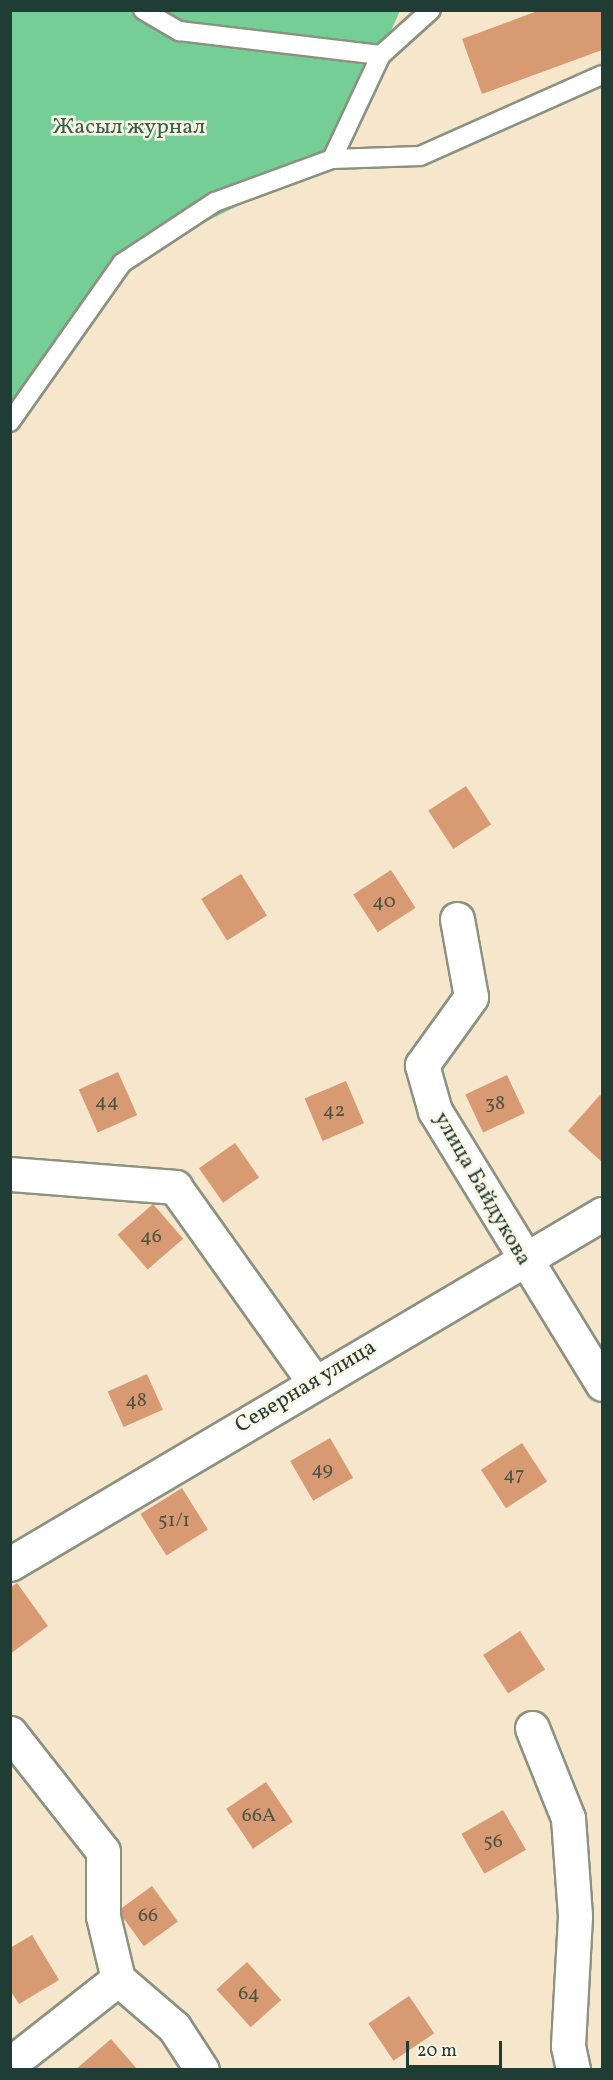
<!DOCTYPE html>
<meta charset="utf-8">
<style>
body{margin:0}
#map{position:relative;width:613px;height:2080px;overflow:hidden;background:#f6e6cc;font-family:Vollkorn,serif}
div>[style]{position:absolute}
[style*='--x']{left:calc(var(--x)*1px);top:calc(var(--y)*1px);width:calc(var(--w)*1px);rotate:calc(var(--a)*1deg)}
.green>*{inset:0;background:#74ce95}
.building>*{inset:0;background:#d79a73;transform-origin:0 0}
.roads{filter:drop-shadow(2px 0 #8a9280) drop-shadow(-2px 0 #8a9280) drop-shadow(0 2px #8a9280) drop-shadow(0 -2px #8a9280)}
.lane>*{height:18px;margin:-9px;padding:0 9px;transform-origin:9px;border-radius:9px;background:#fff}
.street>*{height:33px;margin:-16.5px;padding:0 16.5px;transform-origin:16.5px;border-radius:16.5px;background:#fff}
span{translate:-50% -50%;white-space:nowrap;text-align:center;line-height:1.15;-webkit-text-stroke:5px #fcf5e5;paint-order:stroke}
.number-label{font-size:20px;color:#4d5444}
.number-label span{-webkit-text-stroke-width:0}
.park-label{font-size:22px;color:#34614c}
.street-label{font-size:22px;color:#1f3d34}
.frame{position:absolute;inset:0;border:12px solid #1f3d34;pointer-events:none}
.scale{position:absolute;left:406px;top:2041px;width:96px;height:27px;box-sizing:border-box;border:3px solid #1f3d34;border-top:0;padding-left:8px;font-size:18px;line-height:21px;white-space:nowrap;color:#1f3d34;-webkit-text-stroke:4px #fcf5e5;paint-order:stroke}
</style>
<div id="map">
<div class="green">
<i style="clip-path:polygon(11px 11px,400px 11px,332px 159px,122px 263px,11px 431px)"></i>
</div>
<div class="building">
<i style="clip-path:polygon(540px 10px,602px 10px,602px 50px,482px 94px,462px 39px)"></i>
<i style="left:466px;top:786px;width:46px;height:45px;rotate:57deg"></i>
<i style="left:391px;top:870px;width:45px;height:45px;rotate:57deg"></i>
<i style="left:241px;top:874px;width:49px;height:47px;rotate:58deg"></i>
<i style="left:118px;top:1072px;width:47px;height:43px;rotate:66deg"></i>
<i style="left:507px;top:1075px;width:42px;height:46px;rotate:65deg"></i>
<i style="left:346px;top:1081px;width:46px;height:45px;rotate:67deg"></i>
<i style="clip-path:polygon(600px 1095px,602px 1098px,602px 1162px,568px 1131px)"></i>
<i style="left:235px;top:1143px;width:42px;height:44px;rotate:55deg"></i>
<i style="left:153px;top:1204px;width:46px;height:47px;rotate:49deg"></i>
<i style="left:147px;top:1374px;width:39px;height:43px;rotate:66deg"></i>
<i style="left:330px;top:1438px;width:46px;height:46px;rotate:60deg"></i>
<i style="left:522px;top:1443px;width:46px;height:49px;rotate:57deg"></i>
<i style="left:182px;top:1488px;width:49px;height:49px;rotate:58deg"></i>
<i style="clip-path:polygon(17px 1583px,48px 1626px,10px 1654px,10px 1588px)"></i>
<i style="left:520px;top:1631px;width:46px;height:44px;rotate:57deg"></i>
<i style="left:266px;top:1782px;width:48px;height:48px;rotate:56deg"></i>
<i style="left:503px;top:1810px;width:46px;height:48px;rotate:60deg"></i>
<i style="left:152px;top:1886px;width:44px;height:42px;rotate:54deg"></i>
<i style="clip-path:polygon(32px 1935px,59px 1980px,19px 2004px,10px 1990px,10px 1948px)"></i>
<i style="left:247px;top:1962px;width:51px;height:41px;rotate:48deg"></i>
<i style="left:409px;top:1996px;width:45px;height:49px;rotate:56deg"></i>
<i style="clip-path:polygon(111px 2039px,138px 2070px,75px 2070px)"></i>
</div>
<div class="roads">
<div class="lane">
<i style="--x:143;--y:10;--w:42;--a:30.3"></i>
<i style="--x:179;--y:31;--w:203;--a:6.8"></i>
<i style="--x:332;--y:159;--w:115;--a:-64.8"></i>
<i style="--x:381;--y:55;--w:67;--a:-42"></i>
<i style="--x:10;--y:422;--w:194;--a:-54.8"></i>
<i style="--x:122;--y:263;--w:111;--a:-33.3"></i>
<i style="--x:215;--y:202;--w:125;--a:-20.2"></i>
<i style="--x:332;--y:159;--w:88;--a:-2"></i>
<i style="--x:420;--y:156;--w:199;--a:-24"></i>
</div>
<div class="street">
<i style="--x:457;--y:919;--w:79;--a:79.8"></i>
<i style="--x:471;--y:997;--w:84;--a:125.8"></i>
<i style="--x:422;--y:1065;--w:48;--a:74.2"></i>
<i style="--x:435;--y:1111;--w:320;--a:58.5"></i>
<i style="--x:10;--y:1174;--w:166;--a:4.5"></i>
<i style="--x:175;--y:1187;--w:239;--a:54.5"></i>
<i style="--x:10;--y:1564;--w:688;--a:-30.59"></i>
<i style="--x:532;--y:1728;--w:97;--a:68.2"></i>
<i style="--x:568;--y:1818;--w:98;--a:85.9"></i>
<i style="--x:575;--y:1916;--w:130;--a:93.1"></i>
<i style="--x:568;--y:2046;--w:25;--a:78"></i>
<i style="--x:10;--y:1733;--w:150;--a:51.8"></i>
<i style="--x:103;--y:1851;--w:65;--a:90"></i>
<i style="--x:103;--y:1916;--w:65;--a:76.6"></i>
<i style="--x:118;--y:1979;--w:74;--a:40.6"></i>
<i style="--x:174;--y:2027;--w:51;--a:56.9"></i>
<i style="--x:10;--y:2064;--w:137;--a:-38.2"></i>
</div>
</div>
<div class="number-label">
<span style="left:384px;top:902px">40</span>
<span style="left:107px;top:1102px">44</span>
<span style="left:495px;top:1104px">38</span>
<span style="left:334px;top:1111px">42</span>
<span style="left:151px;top:1237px">46</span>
<span style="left:136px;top:1401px">48</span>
<span style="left:322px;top:1470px">49</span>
<span style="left:514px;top:1475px">47</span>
<span style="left:174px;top:1521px">51/1</span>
<span style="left:259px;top:1816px">66А</span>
<span style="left:493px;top:1842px">56</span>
<span style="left:148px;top:1916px">66</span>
<span style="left:249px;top:1994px">64</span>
</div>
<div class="park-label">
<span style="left:129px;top:128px">Жасыл журнал</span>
</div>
<div class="street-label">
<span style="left:482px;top:1189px;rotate:60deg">улица Байдукова</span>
<span style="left:306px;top:1387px;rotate:-31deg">Северная улица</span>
</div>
<div class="frame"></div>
<div class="scale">20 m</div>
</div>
